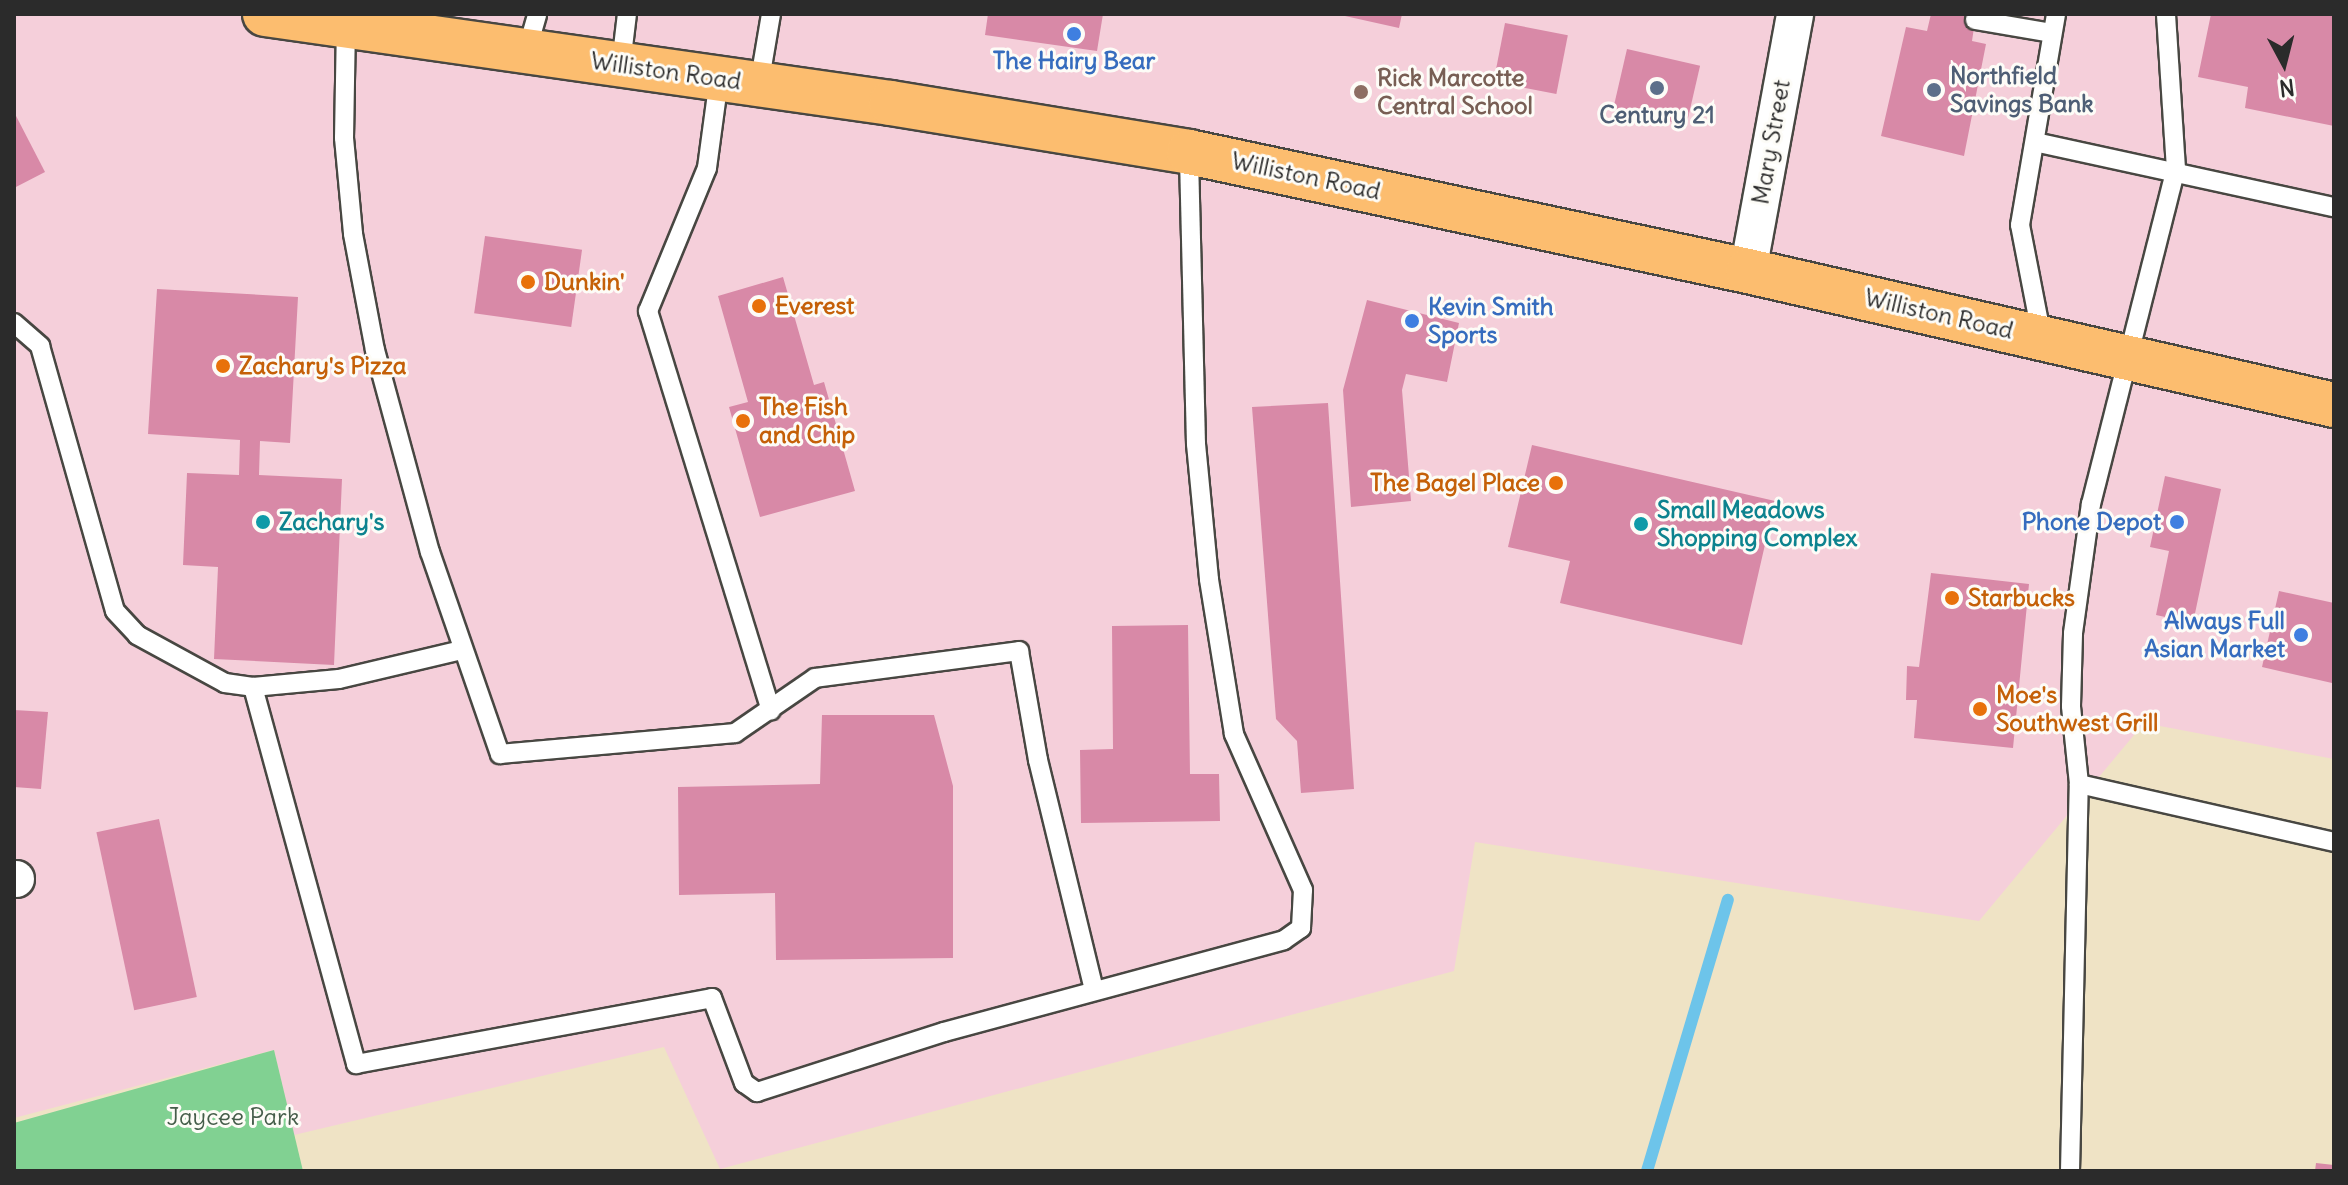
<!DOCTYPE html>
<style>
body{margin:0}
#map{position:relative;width:2348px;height:1185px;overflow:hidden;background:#efe3c5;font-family:Delius,sans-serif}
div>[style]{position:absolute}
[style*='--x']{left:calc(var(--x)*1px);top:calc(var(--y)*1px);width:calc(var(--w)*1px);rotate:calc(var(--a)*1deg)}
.built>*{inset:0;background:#f5cfda}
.green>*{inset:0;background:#81d192}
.stream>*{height:12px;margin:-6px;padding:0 6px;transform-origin:6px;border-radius:6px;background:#6dc4ea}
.building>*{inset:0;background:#d889a7;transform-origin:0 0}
.roads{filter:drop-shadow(2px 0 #484742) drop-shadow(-2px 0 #484742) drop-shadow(0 2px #484742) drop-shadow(0 -2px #484742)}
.lane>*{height:18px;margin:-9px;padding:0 9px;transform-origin:9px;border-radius:9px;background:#fff}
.street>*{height:36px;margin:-18px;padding:0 18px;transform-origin:18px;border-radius:18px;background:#fff}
.primary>*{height:44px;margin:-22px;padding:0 22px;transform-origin:22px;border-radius:22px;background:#fcbd6f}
.dots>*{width:22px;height:22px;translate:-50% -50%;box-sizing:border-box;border:4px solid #fdfcf7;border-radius:50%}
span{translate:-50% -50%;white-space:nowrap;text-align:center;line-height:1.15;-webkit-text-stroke:6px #fdfcf7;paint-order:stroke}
.shop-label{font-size:24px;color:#366cbe;font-weight:700}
.left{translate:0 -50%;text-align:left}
.right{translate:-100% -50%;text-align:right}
.street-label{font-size:24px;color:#2b2b2b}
.service-label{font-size:24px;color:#4e5e75;font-weight:700}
.education-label{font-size:24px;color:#785e54;font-weight:700}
.food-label{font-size:24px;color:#c56008;font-weight:700}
.culture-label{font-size:24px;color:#0d838f;font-weight:700}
.park-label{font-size:24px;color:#455d4a}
.frame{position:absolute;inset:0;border:16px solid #2b2b2b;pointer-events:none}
.north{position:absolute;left:2244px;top:24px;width:80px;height:80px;-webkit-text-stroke:6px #fdfcf7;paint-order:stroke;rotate:173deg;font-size:22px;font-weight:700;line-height:32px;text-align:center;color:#2b2b2b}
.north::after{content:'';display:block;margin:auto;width:28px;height:36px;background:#2b2b2b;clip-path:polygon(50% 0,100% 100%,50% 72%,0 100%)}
</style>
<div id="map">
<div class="built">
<i style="clip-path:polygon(14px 14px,2334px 14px,2334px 759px,2144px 723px,1979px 921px,1475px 842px,1454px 971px,720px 1169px,664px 1047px,294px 1135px,274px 1050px,14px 1118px)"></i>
</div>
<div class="green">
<i style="clip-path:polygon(274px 1050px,303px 1171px,14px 1171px,14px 1123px)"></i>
</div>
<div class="stream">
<i style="--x:1647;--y:1171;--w:283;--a:-73.4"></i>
</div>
<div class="building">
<i style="clip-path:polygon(988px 14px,1103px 14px,1097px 51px,985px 35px)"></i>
<i style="clip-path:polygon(1336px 14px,1402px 14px,1399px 28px)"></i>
<i style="clip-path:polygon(1931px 14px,1976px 14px,1972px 41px,1986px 44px,1964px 156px,1881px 136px,1906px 27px,1927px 31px)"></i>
<i style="clip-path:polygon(2211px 14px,2334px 14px,2334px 126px,2245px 108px,2248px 87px,2198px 77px)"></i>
<i style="left:1505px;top:23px;width:64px;height:60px;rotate:11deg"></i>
<i style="left:1627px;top:49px;width:75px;height:61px;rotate:13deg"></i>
<i style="clip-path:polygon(14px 112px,45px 172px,14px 188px)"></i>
<i style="left:485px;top:236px;width:98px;height:78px;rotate:8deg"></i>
<i style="clip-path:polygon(783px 277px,814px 385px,824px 382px,855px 491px,760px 517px,729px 407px,748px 402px,718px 296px)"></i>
<i style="clip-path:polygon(157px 289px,298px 297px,290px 443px,260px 441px,259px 475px,342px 479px,334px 665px,214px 659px,218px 567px,183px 565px,187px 473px,239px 475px,240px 440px,148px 434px)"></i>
<i style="clip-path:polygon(1367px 300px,1459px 323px,1447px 382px,1406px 374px,1402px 390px,1411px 501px,1351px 507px,1343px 390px)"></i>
<i style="clip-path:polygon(1328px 403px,1354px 789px,1301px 793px,1297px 741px,1276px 719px,1252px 407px)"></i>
<i style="clip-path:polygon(1532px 445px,1775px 501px,1742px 645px,1560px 603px,1570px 561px,1508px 547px)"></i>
<i style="clip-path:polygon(2165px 476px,2221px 489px,2193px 623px,2156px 615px,2169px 551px,2150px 547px)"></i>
<i style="clip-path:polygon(1931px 573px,2029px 584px,2013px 748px,1914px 738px,1917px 700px,1906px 700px,1907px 666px,1919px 667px)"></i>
<i style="clip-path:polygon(2279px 591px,2334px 603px,2332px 683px,2262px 667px)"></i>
<i style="clip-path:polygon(1188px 625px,1190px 774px,1219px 774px,1220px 821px,1081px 823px,1080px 750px,1113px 749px,1112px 626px)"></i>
<i style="clip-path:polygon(14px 710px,48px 712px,41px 789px,14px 787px)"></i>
<i style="clip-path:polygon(822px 715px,934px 715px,953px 786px,953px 958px,776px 960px,775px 893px,679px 895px,678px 787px,820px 784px)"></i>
<i style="left:159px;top:819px;width:182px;height:64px;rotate:78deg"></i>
<i style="clip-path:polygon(2316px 1163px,2334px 1165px,2334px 1171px,2315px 1171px)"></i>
</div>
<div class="roads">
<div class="lane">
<i style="--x:1975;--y:20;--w:77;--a:9.7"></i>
<i style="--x:346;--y:24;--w:114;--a:91"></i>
<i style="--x:344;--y:138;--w:96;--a:84.6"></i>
<i style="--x:353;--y:234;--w:118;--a:79.3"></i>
<i style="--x:375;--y:350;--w:209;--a:74.8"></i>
<i style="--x:430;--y:552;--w:214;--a:70.9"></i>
<i style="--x:500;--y:754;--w:236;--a:-5.1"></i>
<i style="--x:735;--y:733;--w:97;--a:-34.5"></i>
<i style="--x:815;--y:678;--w:206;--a:-7.5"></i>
<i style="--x:1019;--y:651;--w:111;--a:80.1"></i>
<i style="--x:1038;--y:760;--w:237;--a:76.3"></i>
<i style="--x:527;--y:50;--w:37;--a:-74"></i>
<i style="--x:621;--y:64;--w:50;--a:-83.2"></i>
<i style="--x:719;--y:79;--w:90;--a:97.7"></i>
<i style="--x:707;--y:168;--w:155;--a:112.4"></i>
<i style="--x:648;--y:311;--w:418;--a:72.9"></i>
<i style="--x:759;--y:85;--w:72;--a:-80.4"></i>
<i style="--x:2035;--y:142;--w:306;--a:12.3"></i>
<i style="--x:14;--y:323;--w:35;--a:41"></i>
<i style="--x:40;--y:346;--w:275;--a:74.2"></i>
<i style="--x:115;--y:611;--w:33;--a:47"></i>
<i style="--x:137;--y:635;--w:100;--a:28.6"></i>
<i style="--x:225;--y:683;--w:28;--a:8"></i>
<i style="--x:253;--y:687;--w:86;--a:-5.3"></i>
<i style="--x:339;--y:679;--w:126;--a:-13.3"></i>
<i style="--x:2042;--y:338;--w:115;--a:-101"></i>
<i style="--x:2020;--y:225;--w:214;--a:-80.3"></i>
<i style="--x:253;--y:687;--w:391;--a:74.7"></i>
<i style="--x:356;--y:1064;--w:362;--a:-10.5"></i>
<i style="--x:712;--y:998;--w:91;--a:69.4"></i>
<i style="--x:744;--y:1083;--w:16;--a:35"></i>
<i style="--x:757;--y:1092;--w:196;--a:-17.8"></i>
<i style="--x:944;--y:1032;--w:352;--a:-15.1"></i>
<i style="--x:1284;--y:940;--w:21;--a:-35"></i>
<i style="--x:1301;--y:928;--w:38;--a:-87"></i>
<i style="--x:1303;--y:890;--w:171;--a:-113.9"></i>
<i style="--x:1234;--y:734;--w:157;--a:-99.2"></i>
<i style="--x:1209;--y:579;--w:136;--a:-95.5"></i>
<i style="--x:1196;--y:444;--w:292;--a:-91.4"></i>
<i style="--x:2079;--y:784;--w:262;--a:12.8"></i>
<i style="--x:2070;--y:1171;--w:387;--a:-88.7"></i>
<i style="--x:2079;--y:784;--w:78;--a:-95.9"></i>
<i style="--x:2071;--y:706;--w:73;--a:-88.4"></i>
<i style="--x:2073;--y:633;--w:130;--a:-82.1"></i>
<i style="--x:2091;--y:504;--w:346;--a:-75.8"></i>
<i style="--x:2176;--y:169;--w:155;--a:-93.7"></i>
</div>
<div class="street">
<i style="--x:1748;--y:271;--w:261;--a:-79.6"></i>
<i style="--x:14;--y:879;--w:2;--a:0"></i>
</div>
<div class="primary">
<i style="--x:265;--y:14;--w:632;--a:8.09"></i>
<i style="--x:891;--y:103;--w:302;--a:9.3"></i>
<i style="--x:1189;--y:152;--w:572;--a:12.02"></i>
<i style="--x:1748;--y:271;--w:601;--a:12.88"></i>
</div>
</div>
<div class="dots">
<i style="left:1074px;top:34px;background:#3f7fe0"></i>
<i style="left:1657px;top:88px;background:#5c6f8a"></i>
<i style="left:1934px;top:90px;background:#5c6f8a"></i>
<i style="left:1361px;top:92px;background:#8d6e63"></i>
<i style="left:528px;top:282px;background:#e8710a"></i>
<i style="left:759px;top:306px;background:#e8710a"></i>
<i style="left:1412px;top:321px;background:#3f7fe0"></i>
<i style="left:223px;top:366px;background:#e8710a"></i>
<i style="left:743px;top:421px;background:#e8710a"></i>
<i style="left:1556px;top:483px;background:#e8710a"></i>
<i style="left:263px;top:522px;background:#0f9aa8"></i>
<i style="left:2177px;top:522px;background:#3f7fe0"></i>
<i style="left:1641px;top:524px;background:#0f9aa8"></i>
<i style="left:1952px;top:598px;background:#e8710a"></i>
<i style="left:2301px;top:635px;background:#3f7fe0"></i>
<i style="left:1980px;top:709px;background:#e8710a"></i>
</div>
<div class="shop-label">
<span style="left:1074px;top:61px">The Hairy Bear</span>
<span class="left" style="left:1428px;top:321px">Kevin Smith<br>Sports</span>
<span class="right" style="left:2161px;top:522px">Phone Depot</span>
<span class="right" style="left:2285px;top:635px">Always Full<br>Asian Market</span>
</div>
<div class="street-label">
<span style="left:666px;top:71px;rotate:8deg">Williston Road</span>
<span style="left:1771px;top:142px;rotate:-80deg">Mary Street</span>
<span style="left:1306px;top:176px;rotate:12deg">Williston Road</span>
<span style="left:1939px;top:314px;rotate:13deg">Williston Road</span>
</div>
<div class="service-label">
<span class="left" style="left:1950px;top:90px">Northfield<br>Savings Bank</span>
<span style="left:1657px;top:115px">Century 21</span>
</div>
<div class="education-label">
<span class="left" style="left:1377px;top:92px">Rick Marcotte<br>Central School</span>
</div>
<div class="food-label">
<span class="left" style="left:544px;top:282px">Dunkin'</span>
<span class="left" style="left:775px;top:306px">Everest</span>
<span class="left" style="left:239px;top:366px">Zachary's Pizza</span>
<span class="left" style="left:759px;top:421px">The Fish<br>and Chip</span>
<span class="right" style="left:1540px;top:483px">The Bagel Place</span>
<span class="left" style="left:1968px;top:598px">Starbucks</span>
<span class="left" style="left:1996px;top:709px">Moe's<br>Southwest Grill</span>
</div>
<div class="culture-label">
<span class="left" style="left:1657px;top:524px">Small Meadows<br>Shopping Complex</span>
<span class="left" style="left:279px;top:522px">Zachary's</span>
</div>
<div class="park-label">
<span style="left:233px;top:1117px">Jaycee Park</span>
</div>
<div class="frame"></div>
<div class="north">N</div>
</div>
